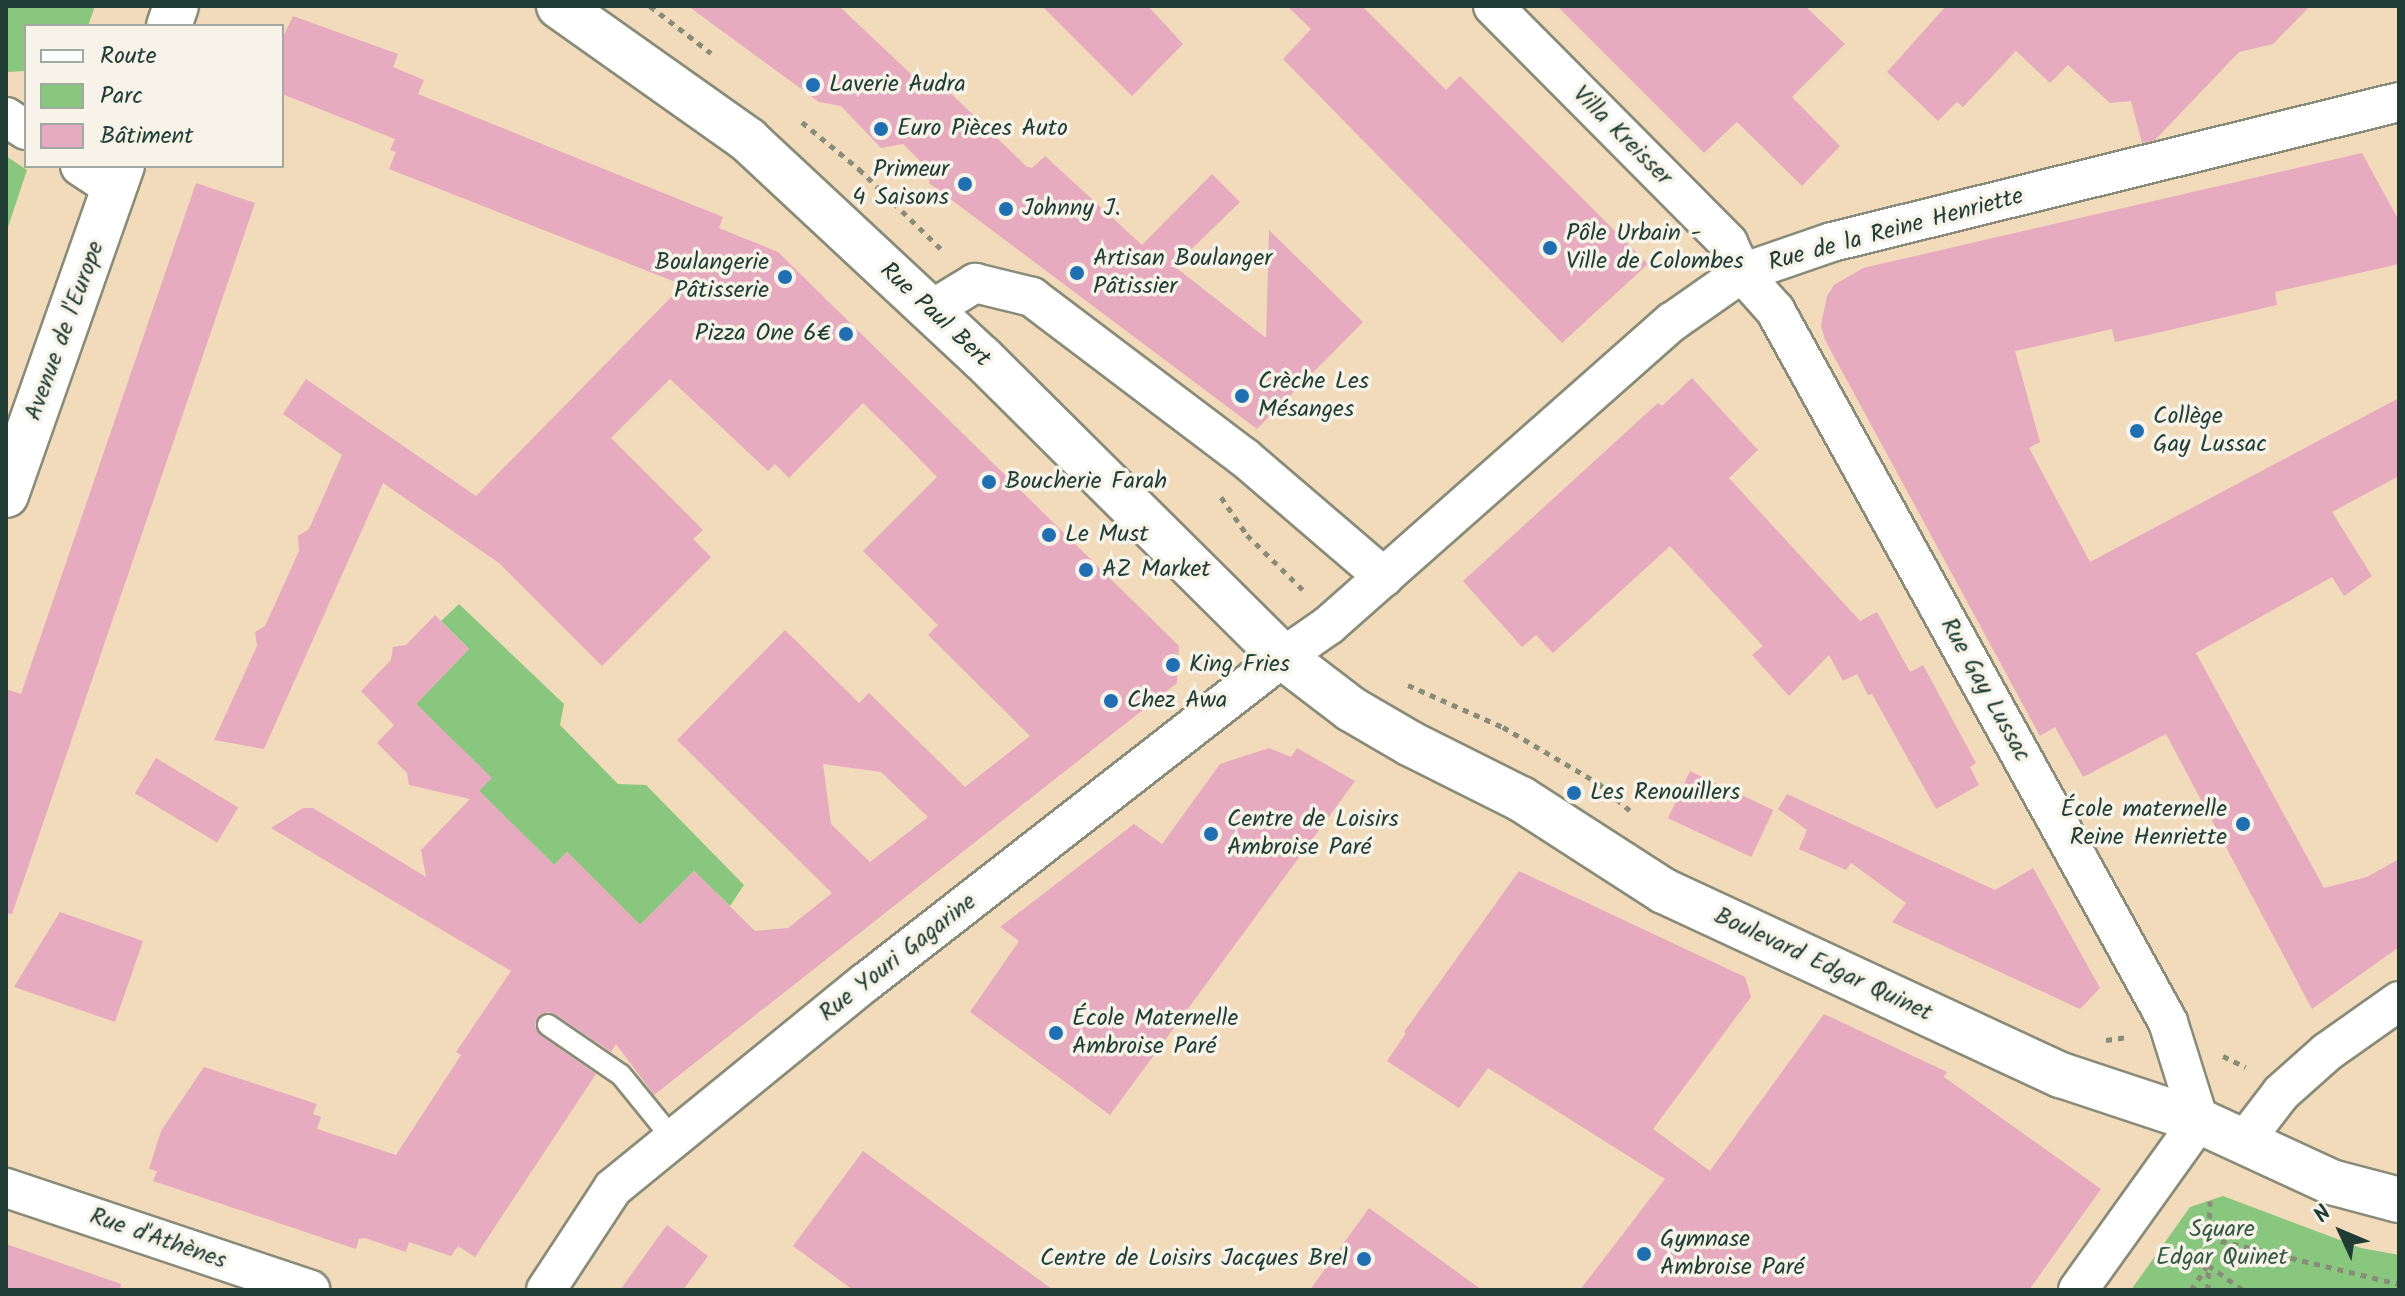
<!DOCTYPE html>
<meta charset="utf-8">
<style>
body{margin:0}
#map{position:relative;width:2405px;height:1296px;overflow:hidden;background:#f1dbbb;font-family:Kalam,sans-serif}
div>[style]{position:absolute}
[style*='--x']{left:calc(var(--x)*1px);top:calc(var(--y)*1px);width:calc(var(--w)*1px);rotate:calc(var(--a)*1deg)}
.green>*{inset:0;background:#89c77e}
.building>*{inset:0;background:#e6abbe;transform-origin:0 0}
.path>*{height:5px;margin-top:-2.5px;transform-origin:0;background:repeating-linear-gradient(90deg,#888c78 0 6px,transparent 0 12px)}
.roads{filter:drop-shadow(2px 0 #888c78) drop-shadow(-2px 0 #888c78) drop-shadow(0 2px #888c78) drop-shadow(0 -2px #888c78)}
.service>*{height:20px;margin:-10px;padding:0 10px;transform-origin:10px;border-radius:10px;background:#fff}
.minor>*{height:38px;margin:-19px;padding:0 19px;transform-origin:19px;border-radius:19px;background:#fff}
.tertiary>*{height:44px;margin:-22px;padding:0 22px;transform-origin:22px;border-radius:22px;background:#fff}
.dots>*{width:22px;height:22px;translate:-50% -50%;box-sizing:border-box;border:4px solid #f7f3e8;border-radius:50%}
span{translate:-50% -50%;white-space:nowrap;text-align:center;line-height:1.15;-webkit-text-stroke:7px #f7f3e8;paint-order:stroke}
.poi-label{font-size:24px;color:#1f3d34}
.left{translate:0 -50%;text-align:left}
.right{translate:-100% -50%;text-align:right}
.street-label{font-size:24px;color:#1f3d34}
.park-label{font-size:24px;color:#345943}
.frame{position:absolute;inset:0;border:8px solid #1f3d34;pointer-events:none}
.legend{position:absolute;left:24px;top:24px;width:260px;height:144px;box-sizing:border-box;background:#f7f3e8;border:2px solid #a1aaa0;margin:0;padding:10px 14px;list-style:none;font-size:24px;color:#1f3d34}
.legend li{display:flex;align-items:center;gap:16px;height:40px}
.legend b{width:40px;border:2px solid #a1aaa0}
.north{position:absolute;left:2301px;top:1192px;width:80px;height:80px;-webkit-text-stroke:6px #f7f3e8;paint-order:stroke;rotate:314deg;font-size:22px;font-weight:700;line-height:32px;text-align:center;color:#1f3d34}
.north::after{content:'';display:block;margin:auto;width:28px;height:36px;background:#1f3d34;clip-path:polygon(50% 0,100% 100%,50% 72%,0 100%)}
</style>
<div id="map">
<div class="green">
<i style="clip-path:polygon(6px 6px,95px 6px,88px 26px,26px 26px,26px 71px,6px 72px)"></i>
<i style="clip-path:polygon(6px 156px,27px 170px,6px 233px)"></i>
<i style="clip-path:polygon(459px 604px,564px 704px,560px 725px,618px 784px,646px 785px,744px 885px,730px 906px,694px 871px,640px 925px,567px 852px,554px 865px,479px 791px,491px 778px,416px 704px,469px 649px,441px 621px)"></i>
<i style="clip-path:polygon(2223px 1196px,2361px 1248px,2399px 1255px,2399px 1290px,2131px 1290px,2190px 1207px)"></i>
</div>
<div class="building">
<i style="clip-path:polygon(688px 6px,839px 6px,913px 76px,916px 73px,930px 86px,937px 80px,1027px 167px,1032px 168px,1045px 156px,1142px 245px,1212px 174px,1240px 202px,1174px 266px,1266px 338px,1269px 230px,1363px 322px,1257px 429px,929px 183px,931px 172px,903px 144px,881px 148px,841px 106px,819px 102px)"></i>
<i style="clip-path:polygon(1042px 6px,1148px 6px,1183px 44px,1132px 96px)"></i>
<i style="clip-path:polygon(1287px 6px,1362px 6px,1446px 90px,1460px 76px,1648px 264px,1562px 343px,1283px 59px,1311px 29px)"></i>
<i style="clip-path:polygon(1557px 6px,1805px 6px,1845px 44px,1792px 97px,1840px 146px,1802px 186px,1737px 122px,1704px 153px)"></i>
<i style="clip-path:polygon(1946px 6px,2310px 6px,2273px 44px,2239px 52px,2155px 140px,2142px 143px,2131px 101px,2110px 103px,2068px 65px,2050px 83px,2016px 51px,1963px 107px,1957px 102px,1938px 121px,1887px 72px)"></i>
<i style="clip-path:polygon(evenodd,293px 16px,398px 54px,393px 67px,424px 80px,418px 94px,723px 217px,719px 228px,778px 252px,1179px 646px,1177px 683px,654px 1095px,616px 1044px,611px 1052px,555px 1014px,548px 1012px,538px 1017px,535px 1025px,540px 1035px,596px 1074px,475px 1257px,458px 1246px,451px 1256px,409px 1242px,406px 1252px,365px 1238px,359px 1239px,356px 1249px,153px 1181px,157px 1171px,149px 1169px,161px 1131px,204px 1067px,317px 1104px,313px 1114px,321px 1117px,317px 1129px,396px 1155px,461px 1055px,456px 1052px,511px 971px,271px 828px,303px 808px,313px 808px,426px 877px,421px 850px,470px 799px,409px 785px,407px 773px,377px 743px,394px 725px,361px 691px,391px 660px,393px 647px,406px 645px,435px 615px,469px 649px,416px 704px,492px 778px,479px 791px,554px 865px,567px 852px,640px 925px,694px 871px,755px 931px,788px 928px,832px 893px,677px 740px,785px 630px,859px 703px,869px 693px,965px 787px,1030px 736px,928px 635px,938px 625px,863px 551px,937px 477px,899px 438px,863px 403px,789px 478px,775px 464px,768px 471px,670px 379px,611px 438px,703px 530px,693px 539px,711px 557px,602px 666px,499px 563px,383px 483px,264px 749px,214px 740px,257px 646px,255px 632px,265px 626px,299px 551px,298px 536px,309px 529px,342px 455px,283px 414px,306px 379px,476px 496px,683px 285px,389px 169px,396px 152px,390px 150px,395px 139px,282px 94px,282px 39px,293px 16px,823px 764px,881px 772px,928px 817px,870px 862px,831px 824px,823px 764px)"></i>
<i style="clip-path:polygon(2362px 153px,2399px 221px,2399px 264px,2275px 292px,2277px 305px,2148px 335px,2115px 342px,2112px 329px,2015px 351px,2040px 442px,2029px 448px,2090px 562px,2399px 398px,2399px 476px,2332px 512px,2372px 576px,2344px 596px,2332px 577px,2196px 653px,2324px 888px,2367px 877px,2399px 859px,2399px 947px,2312px 1009px,2166px 734px,2083px 777px,2055px 727px,2040px 736px,1825px 340px,1821px 325px,1827px 296px,1834px 285px,1863px 268px)"></i>
<i style="clip-path:polygon(196px 183px,255px 203px,12px 914px,6px 913px,6px 689px,21px 694px)"></i>
<i style="clip-path:polygon(1692px 378px,1758px 450px,1729px 478px,1860px 621px,1877px 612px,1910px 672px,1923px 665px,1976px 763px,1970px 767px,1979px 785px,1936px 809px,1872px 694px,1868px 695px,1857px 674px,1843px 681px,1829px 655px,1789px 696px,1752px 655px,1763px 646px,1670px 546px,1553px 653px,1536px 635px,1522px 647px,1463px 581px,1658px 403px,1662px 406px)"></i>
<i style="clip-path:polygon(1269px 748px,1291px 757px,1297px 748px,1355px 781px,1110px 1115px,970px 1012px,1019px 941px,1000px 927px,1134px 824px,1162px 844px,1220px 764px)"></i>
<i style="left:156px;top:758px;width:96px;height:41px;rotate:31deg"></i>
<i style="left:1690px;top:771px;width:92px;height:52px;rotate:25deg"></i>
<i style="clip-path:polygon(1787px 794px,1995px 890px,2033px 868px,2100px 988px,2080px 1009px,1892px 922px,1906px 903px,1851px 863px,1846px 870px,1799px 849px,1807px 830px,1778px 809px)"></i>
<i style="clip-path:polygon(1519px 871px,1745px 977px,1751px 997px,1653px 1129px,1710px 1171px,1824px 1014px,1947px 1072px,1944px 1077px,2101px 1189px,2029px 1290px,1580px 1290px,1665px 1179px,1488px 1068px,1459px 1108px,1387px 1061px,1406px 1033px,1404px 1032px)"></i>
<i style="clip-path:polygon(60px 912px,143px 941px,115px 1022px,14px 987px)"></i>
<i style="clip-path:polygon(863px 1151px,1053px 1290px,853px 1290px,793px 1246px)"></i>
<i style="clip-path:polygon(1369px 1208px,1482px 1290px,1310px 1290px)"></i>
<i style="clip-path:polygon(667px 1225px,708px 1256px,683px 1290px,620px 1290px)"></i>
<i style="clip-path:polygon(6px 1244px,121px 1284px,120px 1290px,6px 1290px)"></i>
</div>
<div class="path">
<i style="--x:650;--y:6;--w:77;--a:37.6"></i>
<i style="--x:802;--y:122;--w:74;--a:39.5"></i>
<i style="--x:859;--y:169;--w:120;--a:44.3"></i>
<i style="--x:1221;--y:497;--w:46;--a:55.6"></i>
<i style="--x:1247;--y:535;--w:80;--a:44.5"></i>
<i style="--x:1408;--y:685;--w:104;--a:23.9"></i>
<i style="--x:1503;--y:727;--w:110;--a:30.5"></i>
<i style="--x:1598;--y:783;--w:48;--a:40.7"></i>
<i style="--x:2106;--y:1040;--w:22;--a:-8"></i>
<i style="--x:2223;--y:1056;--w:25;--a:26"></i>
<i style="--x:2209;--y:1238;--w:195;--a:13.6"></i>
<i style="--x:2191;--y:1290;--w:30;--a:-56"></i>
<i style="--x:2208;--y:1265;--w:43;--a:35.5"></i>
<i style="--x:2208;--y:1290;--w:89;--a:-88.7"></i>
</div>
<div class="roads">
<div class="service">
<i style="--x:548;--y:1025;--w:88;--a:34.4"></i>
<i style="--x:621;--y:1075;--w:82;--a:50.9"></i>
</div>
<div class="minor">
<i style="--x:1493;--y:6;--w:334;--a:45.2"></i>
<i style="--x:1728;--y:243;--w:33;--a:65"></i>
<i style="--x:1742;--y:273;--w:50;--a:48.3"></i>
<i style="--x:1775;--y:310;--w:813;--a:61.1"></i>
<i style="--x:2168;--y:1022;--w:104;--a:72.6"></i>
<i style="--x:2199;--y:1121;--w:208;--a:125.6"></i>
<i style="--x:6;--y:117;--w:24;--a:33"></i>
<i style="--x:80;--y:166;--w:42;--a:33.3"></i>
<i style="--x:931;--y:310;--w:52;--a:-31.5"></i>
<i style="--x:975;--y:283;--w:59;--a:13.8"></i>
<i style="--x:1032;--y:297;--w:267;--a:37.1"></i>
<i style="--x:1245;--y:458;--w:183;--a:40.6"></i>
<i style="--x:2245;--y:1140;--w:59;--a:-52.5"></i>
<i style="--x:2281;--y:1093;--w:62;--a:-41.7"></i>
<i style="--x:2327;--y:1052;--w:88;--a:-35.3"></i>
<i style="--x:6;--y:1188;--w:321;--a:18.5"></i>
<i style="--x:546;--y:1290;--w:122;--a:-56.7"></i>
<i style="--x:613;--y:1188;--w:326;--a:-39.2"></i>
<i style="--x:866;--y:982;--w:529;--a:-37.93"></i>
<i style="--x:1283;--y:657;--w:56;--a:-34.8"></i>
<i style="--x:1329;--y:625;--w:458;--a:-41.5"></i>
<i style="--x:1672;--y:322;--w:85;--a:-35"></i>
<i style="--x:1742;--y:273;--w:95;--a:-19"></i>
<i style="--x:1832;--y:242;--w:584;--a:-13.87"></i>
</div>
<div class="tertiary">
<i style="--x:559;--y:6;--w:232;--a:35.3"></i>
<i style="--x:748;--y:140;--w:320;--a:43"></i>
<i style="--x:982;--y:358;--w:424;--a:44.8"></i>
<i style="--x:1283;--y:657;--w:86;--a:37.4"></i>
<i style="--x:1351;--y:709;--w:69;--a:30.3"></i>
<i style="--x:1411;--y:744;--w:123;--a:26.6"></i>
<i style="--x:1521;--y:799;--w:170;--a:32.8"></i>
<i style="--x:1664;--y:891;--w:438;--a:24.9"></i>
<i style="--x:2061;--y:1075;--w:145;--a:18.4"></i>
<i style="--x:2199;--y:1121;--w:145;--a:24.8"></i>
<i style="--x:2331;--y:1182;--w:70;--a:14.8"></i>
<i style="--x:169;--y:26;--w:21;--a:-71"></i>
<i style="--x:6;--y:495;--w:349;--a:-70.6"></i>
</div>
</div>
<div class="dots">
<i style="left:813px;top:85px;background:#1f6fb2"></i>
<i style="left:881px;top:129px;background:#1f6fb2"></i>
<i style="left:965px;top:184px;background:#1f6fb2"></i>
<i style="left:1006px;top:209px;background:#1f6fb2"></i>
<i style="left:1550px;top:248px;background:#1f6fb2"></i>
<i style="left:1077px;top:273px;background:#1f6fb2"></i>
<i style="left:785px;top:277px;background:#1f6fb2"></i>
<i style="left:846px;top:334px;background:#1f6fb2"></i>
<i style="left:1242px;top:396px;background:#1f6fb2"></i>
<i style="left:2137px;top:431px;background:#1f6fb2"></i>
<i style="left:989px;top:482px;background:#1f6fb2"></i>
<i style="left:1049px;top:535px;background:#1f6fb2"></i>
<i style="left:1086px;top:570px;background:#1f6fb2"></i>
<i style="left:1173px;top:665px;background:#1f6fb2"></i>
<i style="left:1111px;top:701px;background:#1f6fb2"></i>
<i style="left:1574px;top:793px;background:#1f6fb2"></i>
<i style="left:2243px;top:824px;background:#1f6fb2"></i>
<i style="left:1211px;top:834px;background:#1f6fb2"></i>
<i style="left:1056px;top:1033px;background:#1f6fb2"></i>
<i style="left:1644px;top:1254px;background:#1f6fb2"></i>
<i style="left:1364px;top:1259px;background:#1f6fb2"></i>
</div>
<div class="poi-label">
<span class="left" style="left:829px;top:85px">Laverie Audra</span>
<span class="left" style="left:897px;top:129px">Euro Pièces Auto</span>
<span class="right" style="left:949px;top:184px">Primeur<br>4 Saisons</span>
<span class="left" style="left:1022px;top:209px">Johnny J.</span>
<span class="left" style="left:1566px;top:248px">Pôle Urbain -<br>Ville de Colombes</span>
<span class="left" style="left:1093px;top:273px">Artisan Boulanger<br>Pâtissier</span>
<span class="right" style="left:769px;top:277px">Boulangerie<br>Pâtisserie</span>
<span class="right" style="left:830px;top:334px">Pizza One 6€</span>
<span class="left" style="left:1258px;top:396px">Crèche Les<br>Mésanges</span>
<span class="left" style="left:2153px;top:431px">Collège<br>Gay Lussac</span>
<span class="left" style="left:1005px;top:482px">Boucherie Farah</span>
<span class="left" style="left:1065px;top:535px">Le Must</span>
<span class="left" style="left:1102px;top:570px">AZ Market</span>
<span class="left" style="left:1189px;top:665px">King Fries</span>
<span class="left" style="left:1127px;top:701px">Chez Awa</span>
<span class="left" style="left:1590px;top:793px">Les Renouillers</span>
<span class="right" style="left:2227px;top:824px">École maternelle<br>Reine Henriette</span>
<span class="left" style="left:1227px;top:834px">Centre de Loisirs<br>Ambroise Paré</span>
<span class="left" style="left:1072px;top:1033px">École Maternelle<br>Ambroise Paré</span>
<span class="left" style="left:1660px;top:1254px">Gymnase<br>Ambroise Paré</span>
<span class="right" style="left:1348px;top:1259px">Centre de Loisirs Jacques Brel</span>
</div>
<div class="street-label">
<span style="left:1622px;top:136px;rotate:45deg">Villa Kreisser</span>
<span style="left:1896px;top:230px;rotate:-15deg">Rue de la Reine Henriette</span>
<span style="left:935px;top:315px;rotate:43deg">Rue Paul Bert</span>
<span style="left:65px;top:331px;rotate:-70deg">Avenue de l'Europe</span>
<span style="left:1985px;top:690px;rotate:61deg">Rue Gay Lussac</span>
<span style="left:898px;top:958px;rotate:-38deg">Rue Youri Gagarine</span>
<span style="left:1823px;top:965px;rotate:25deg">Boulevard Edgar Quinet</span>
<span style="left:158px;top:1239px;rotate:19deg">Rue d'Athènes</span>
</div>
<div class="park-label">
<span style="left:2222px;top:1244px">Square<br>Edgar Quinet</span>
</div>
<div class="frame"></div>
<ul class="legend">
<li><b style="height:10px;background:#fff"></b>Route</li>
<li><b style="height:22px;background:#89c77e"></b>Parc</li>
<li><b style="height:22px;background:#e6abbe"></b>Bâtiment</li>
</ul>
<div class="north">N</div>
</div>
